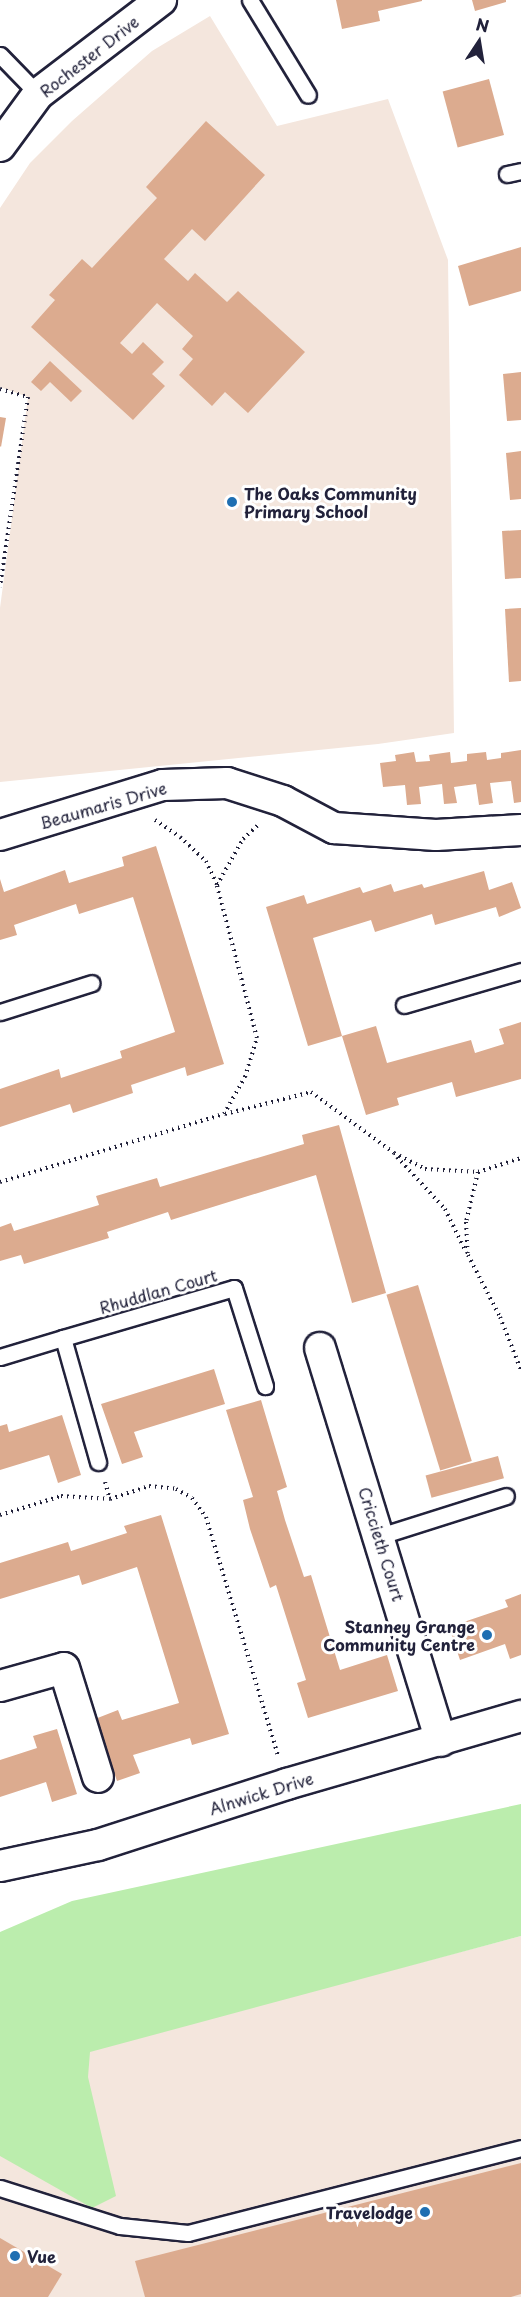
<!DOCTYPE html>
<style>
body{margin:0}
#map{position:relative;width:521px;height:2297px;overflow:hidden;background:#fff;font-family:"Playpen Sans",sans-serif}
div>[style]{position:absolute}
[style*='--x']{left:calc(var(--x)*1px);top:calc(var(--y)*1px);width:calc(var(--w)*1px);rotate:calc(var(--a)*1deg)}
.built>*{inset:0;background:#f4e6dd}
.green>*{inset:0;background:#bbedad}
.building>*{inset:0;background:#dcab8f;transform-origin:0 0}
.path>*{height:4px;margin-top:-2px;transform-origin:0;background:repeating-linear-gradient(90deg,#22223b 0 1.5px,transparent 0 6px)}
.roads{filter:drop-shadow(2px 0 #22223b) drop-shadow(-2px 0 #22223b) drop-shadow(0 2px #22223b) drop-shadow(0 -2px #22223b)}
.lane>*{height:15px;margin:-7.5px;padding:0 7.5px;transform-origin:7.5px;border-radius:7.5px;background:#fff}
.street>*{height:30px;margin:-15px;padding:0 15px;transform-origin:15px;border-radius:15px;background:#fff}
.dots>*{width:16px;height:16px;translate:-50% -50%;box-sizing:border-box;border:3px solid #fff;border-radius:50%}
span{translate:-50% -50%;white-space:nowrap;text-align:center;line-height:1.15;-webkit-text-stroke:6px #fff;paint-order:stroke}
.street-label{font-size:16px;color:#22223b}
.poi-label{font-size:16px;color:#22223b;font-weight:700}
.left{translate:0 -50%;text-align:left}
.right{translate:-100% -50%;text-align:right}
.north{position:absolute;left:449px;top:12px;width:60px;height:60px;-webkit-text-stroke:4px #fff;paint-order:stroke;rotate:12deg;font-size:16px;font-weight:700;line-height:24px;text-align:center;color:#22223b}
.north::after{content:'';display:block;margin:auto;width:21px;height:27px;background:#22223b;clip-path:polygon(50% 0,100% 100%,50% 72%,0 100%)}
</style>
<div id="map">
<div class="built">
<i style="clip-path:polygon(210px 16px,277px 126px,388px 99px,448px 260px,454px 733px,378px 744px,0 782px,0 608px,28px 397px,0 387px,0 208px,30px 163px,72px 121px,152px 51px)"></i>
<i style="clip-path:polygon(521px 1936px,521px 2297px,0 2297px,0 2073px)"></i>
</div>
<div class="green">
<i style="clip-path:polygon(521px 1804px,521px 1936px,90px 2052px,88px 2077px,116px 2196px,92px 2208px,0 2156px,0 1932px,72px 1901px)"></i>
</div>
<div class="building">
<i style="clip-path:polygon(336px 0,422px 0,422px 1px,378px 11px,380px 21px,342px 29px)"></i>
<i style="clip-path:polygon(472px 0,506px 0,506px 2px,475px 11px)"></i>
<i style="left:489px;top:79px;width:58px;height:48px;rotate:75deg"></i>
<i style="clip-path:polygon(206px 121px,265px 175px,205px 241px,192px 229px,164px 259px,188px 281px,195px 273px,227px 302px,238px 291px,305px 352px,248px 413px,225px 392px,212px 406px,179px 375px,193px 359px,182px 349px,193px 336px,157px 303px,120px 343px,132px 354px,143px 342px,164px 362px,152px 374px,165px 386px,133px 420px,31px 327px,55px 300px,49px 295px,82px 259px,92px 268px,157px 198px,146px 187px)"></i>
<i style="clip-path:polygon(521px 247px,521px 291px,469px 306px,458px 266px)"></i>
<i style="clip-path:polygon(50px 361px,82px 391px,71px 402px,50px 382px,41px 391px,31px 382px)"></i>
<i style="clip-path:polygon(521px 372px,521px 420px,507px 421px,503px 374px)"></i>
<i style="clip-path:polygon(0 417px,6px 418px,1px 447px,0 446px)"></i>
<i style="clip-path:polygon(521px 451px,521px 499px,510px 500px,506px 453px)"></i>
<i style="clip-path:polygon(521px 530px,521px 578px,505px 579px,502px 531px)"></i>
<i style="clip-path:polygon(521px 608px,521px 681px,509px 682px,505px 609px)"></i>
<i style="clip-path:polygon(521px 750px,521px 802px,514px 803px,511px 781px,490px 783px,493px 803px,479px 805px,476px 784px,454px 787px,457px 803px,444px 804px,442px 784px,419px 787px,421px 804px,407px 805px,405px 785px,383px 787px,380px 763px,396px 761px,395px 755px,414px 752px,416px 762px,430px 761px,429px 755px,450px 752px,451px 763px,467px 761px,467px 754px,486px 752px,487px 760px,501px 758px,501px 753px)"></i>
<i style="clip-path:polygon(156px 846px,224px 1064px,187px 1076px,185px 1067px,131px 1085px,133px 1093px,73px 1113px,70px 1104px,0 1127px,0 1089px,59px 1069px,61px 1078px,122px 1058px,120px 1051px,175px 1032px,133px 897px,79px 914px,76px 904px,14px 925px,17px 935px,0 940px,0 879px,4px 892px,65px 870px,69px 883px,124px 866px,122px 857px)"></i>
<i style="clip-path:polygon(484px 871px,489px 890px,512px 882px,521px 908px,499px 917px,496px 907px,435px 925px,432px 914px,375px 932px,371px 920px,313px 938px,342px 1036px,376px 1026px,387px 1063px,471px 1040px,475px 1053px,504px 1044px,499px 1029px,521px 1022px,521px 1079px,456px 1097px,452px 1082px,397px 1098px,399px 1105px,366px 1115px,342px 1036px,308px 1046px,266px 907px,304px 895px,307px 904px,360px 887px,363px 893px,391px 884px,394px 892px,422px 884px,424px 888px)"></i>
<i style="clip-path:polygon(339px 1125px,386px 1293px,352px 1303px,316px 1175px,171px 1220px,168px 1212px,107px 1232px,109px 1238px,24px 1264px,21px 1255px,0 1261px,0 1227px,11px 1223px,14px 1231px,99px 1205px,96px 1196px,157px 1178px,160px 1187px,304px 1144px,302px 1135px)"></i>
<i style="left:418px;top:1285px;width:184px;height:33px;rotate:73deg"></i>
<i style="clip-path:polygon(214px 1369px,225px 1404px,134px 1432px,143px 1457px,122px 1464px,101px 1404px)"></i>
<i style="clip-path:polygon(261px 1400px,287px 1487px,277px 1491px,285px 1520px,304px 1577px,311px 1575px,340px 1670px,387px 1655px,398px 1691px,308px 1718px,297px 1683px,306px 1680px,276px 1585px,270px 1588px,250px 1529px,243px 1500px,253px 1497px,226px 1410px)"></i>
<i style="clip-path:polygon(62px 1415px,81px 1475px,58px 1483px,49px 1455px,0 1470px,0 1426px,7px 1424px,9px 1432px)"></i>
<i style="left:498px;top:1456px;width:23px;height:75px;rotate:75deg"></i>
<i style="clip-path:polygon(161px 1515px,229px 1734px,192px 1745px,190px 1738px,133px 1755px,140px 1773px,117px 1781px,95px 1719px,118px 1710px,122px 1720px,179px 1703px,137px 1567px,82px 1585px,79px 1575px,0 1599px,0 1563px,68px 1542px,71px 1551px,127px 1533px,124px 1526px)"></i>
<i style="clip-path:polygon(521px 1594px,521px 1655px,510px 1659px,505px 1644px,460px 1660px,449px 1627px,508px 1607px,505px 1600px)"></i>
<i style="clip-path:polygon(57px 1729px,77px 1794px,52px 1802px,46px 1782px,0 1797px,0 1760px,37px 1748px,33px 1736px)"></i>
<i style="clip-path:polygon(521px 2163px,521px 2294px,511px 2297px,145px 2297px,135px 2261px)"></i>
<i style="clip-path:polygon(0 2238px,62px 2274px,48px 2297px,0 2297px)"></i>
</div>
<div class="path">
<i style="--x:0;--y:389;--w:29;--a:16"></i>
<i style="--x:28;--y:397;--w:192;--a:98.4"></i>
<i style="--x:155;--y:820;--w:30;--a:34"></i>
<i style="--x:180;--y:837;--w:35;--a:43"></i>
<i style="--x:206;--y:861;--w:26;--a:65"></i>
<i style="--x:225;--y:1114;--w:89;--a:-14.3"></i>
<i style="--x:311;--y:1092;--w:103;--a:36.3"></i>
<i style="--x:394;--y:1153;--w:35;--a:27"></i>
<i style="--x:425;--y:1169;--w:53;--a:3.2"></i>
<i style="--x:478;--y:1172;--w:45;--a:-18"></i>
<i style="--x:397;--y:1157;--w:71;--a:47.3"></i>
<i style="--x:445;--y:1209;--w:48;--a:64"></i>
<i style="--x:478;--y:1172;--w:51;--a:103.5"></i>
<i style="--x:466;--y:1222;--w:33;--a:87"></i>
<i style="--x:468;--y:1255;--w:70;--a:62.7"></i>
<i style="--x:500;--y:1317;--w:57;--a:68.4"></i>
<i style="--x:0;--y:1182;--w:234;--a:-16.9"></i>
<i style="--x:224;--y:1114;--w:43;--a:-60.4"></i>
<i style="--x:245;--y:1077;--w:41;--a:-72.9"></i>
<i style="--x:257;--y:1038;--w:158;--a:-104.7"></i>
<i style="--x:217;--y:885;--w:53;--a:-60.5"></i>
<i style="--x:243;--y:839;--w:21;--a:-43"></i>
<i style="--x:105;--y:1482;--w:18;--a:74"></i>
<i style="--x:0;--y:1515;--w:64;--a:-17.3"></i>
<i style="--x:61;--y:1496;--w:49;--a:3.5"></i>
<i style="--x:110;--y:1499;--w:41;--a:-18.4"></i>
<i style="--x:149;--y:1486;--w:27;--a:6"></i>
<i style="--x:176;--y:1489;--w:18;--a:29"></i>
<i style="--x:192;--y:1498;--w:24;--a:54"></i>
<i style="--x:206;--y:1517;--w:250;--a:73.2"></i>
</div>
<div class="roads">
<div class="lane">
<i style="--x:250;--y:0;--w:111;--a:58.6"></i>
<i style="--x:0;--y:55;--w:54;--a:45.7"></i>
<i style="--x:507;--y:174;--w:14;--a:-12"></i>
<i style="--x:404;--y:1005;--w:122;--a:-16.2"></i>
<i style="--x:0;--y:1012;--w:96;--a:-17.5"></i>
<i style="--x:63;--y:1338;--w:178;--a:-16.3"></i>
<i style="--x:234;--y:1288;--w:103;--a:72.4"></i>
<i style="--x:0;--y:1357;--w:66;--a:-16.8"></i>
<i style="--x:63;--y:1338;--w:129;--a:74.2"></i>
<i style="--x:380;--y:1536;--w:132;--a:-17.6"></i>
<i style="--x:0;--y:2188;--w:126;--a:17.6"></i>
<i style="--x:120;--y:2226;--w:68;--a:5.9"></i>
<i style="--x:188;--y:2233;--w:344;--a:-14.3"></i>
</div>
<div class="street">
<i style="--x:0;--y:146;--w:64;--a:-53.8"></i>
<i style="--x:38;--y:94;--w:155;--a:-37.4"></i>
<i style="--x:0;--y:835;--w:170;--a:-17.1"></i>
<i style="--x:163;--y:785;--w:64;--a:-1.8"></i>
<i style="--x:227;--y:783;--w:59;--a:17.8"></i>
<i style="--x:283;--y:801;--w:58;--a:27.9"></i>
<i style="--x:334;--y:828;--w:102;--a:3.9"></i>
<i style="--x:436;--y:835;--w:85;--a:-3.4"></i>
<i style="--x:320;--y:1348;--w:411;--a:72.9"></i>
<i style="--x:0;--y:1686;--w:66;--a:-15.7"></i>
<i style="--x:64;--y:1668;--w:114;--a:72.7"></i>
<i style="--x:0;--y:1866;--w:100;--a:-12.1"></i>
<i style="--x:98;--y:1845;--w:199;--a:-17.9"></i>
<i style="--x:287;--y:1784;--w:244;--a:-16.2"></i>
</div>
</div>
<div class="dots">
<i style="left:232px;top:502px;background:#1f6fb2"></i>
<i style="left:487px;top:1635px;background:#1f6fb2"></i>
<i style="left:425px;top:2212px;background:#1f6fb2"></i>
<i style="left:15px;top:2256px;background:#1f6fb2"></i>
</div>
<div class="street-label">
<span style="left:89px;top:56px;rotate:-38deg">Rochester Drive</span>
<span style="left:103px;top:805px;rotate:-16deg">Beaumaris Drive</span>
<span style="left:158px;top:1291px;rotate:-16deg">Rhuddlan Court</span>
<span style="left:382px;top:1544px;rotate:73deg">Criccieth Court</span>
<span style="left:261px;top:1793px;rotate:-17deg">Alnwick Drive</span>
</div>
<div class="poi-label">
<span class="left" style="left:244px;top:502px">The Oaks Community<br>Primary School</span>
<span class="right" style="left:475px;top:1635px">Stanney Grange<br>Community Centre</span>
<span class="right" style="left:413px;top:2212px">Travelodge</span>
<span class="left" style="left:27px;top:2256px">Vue</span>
</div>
<div class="north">N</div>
</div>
